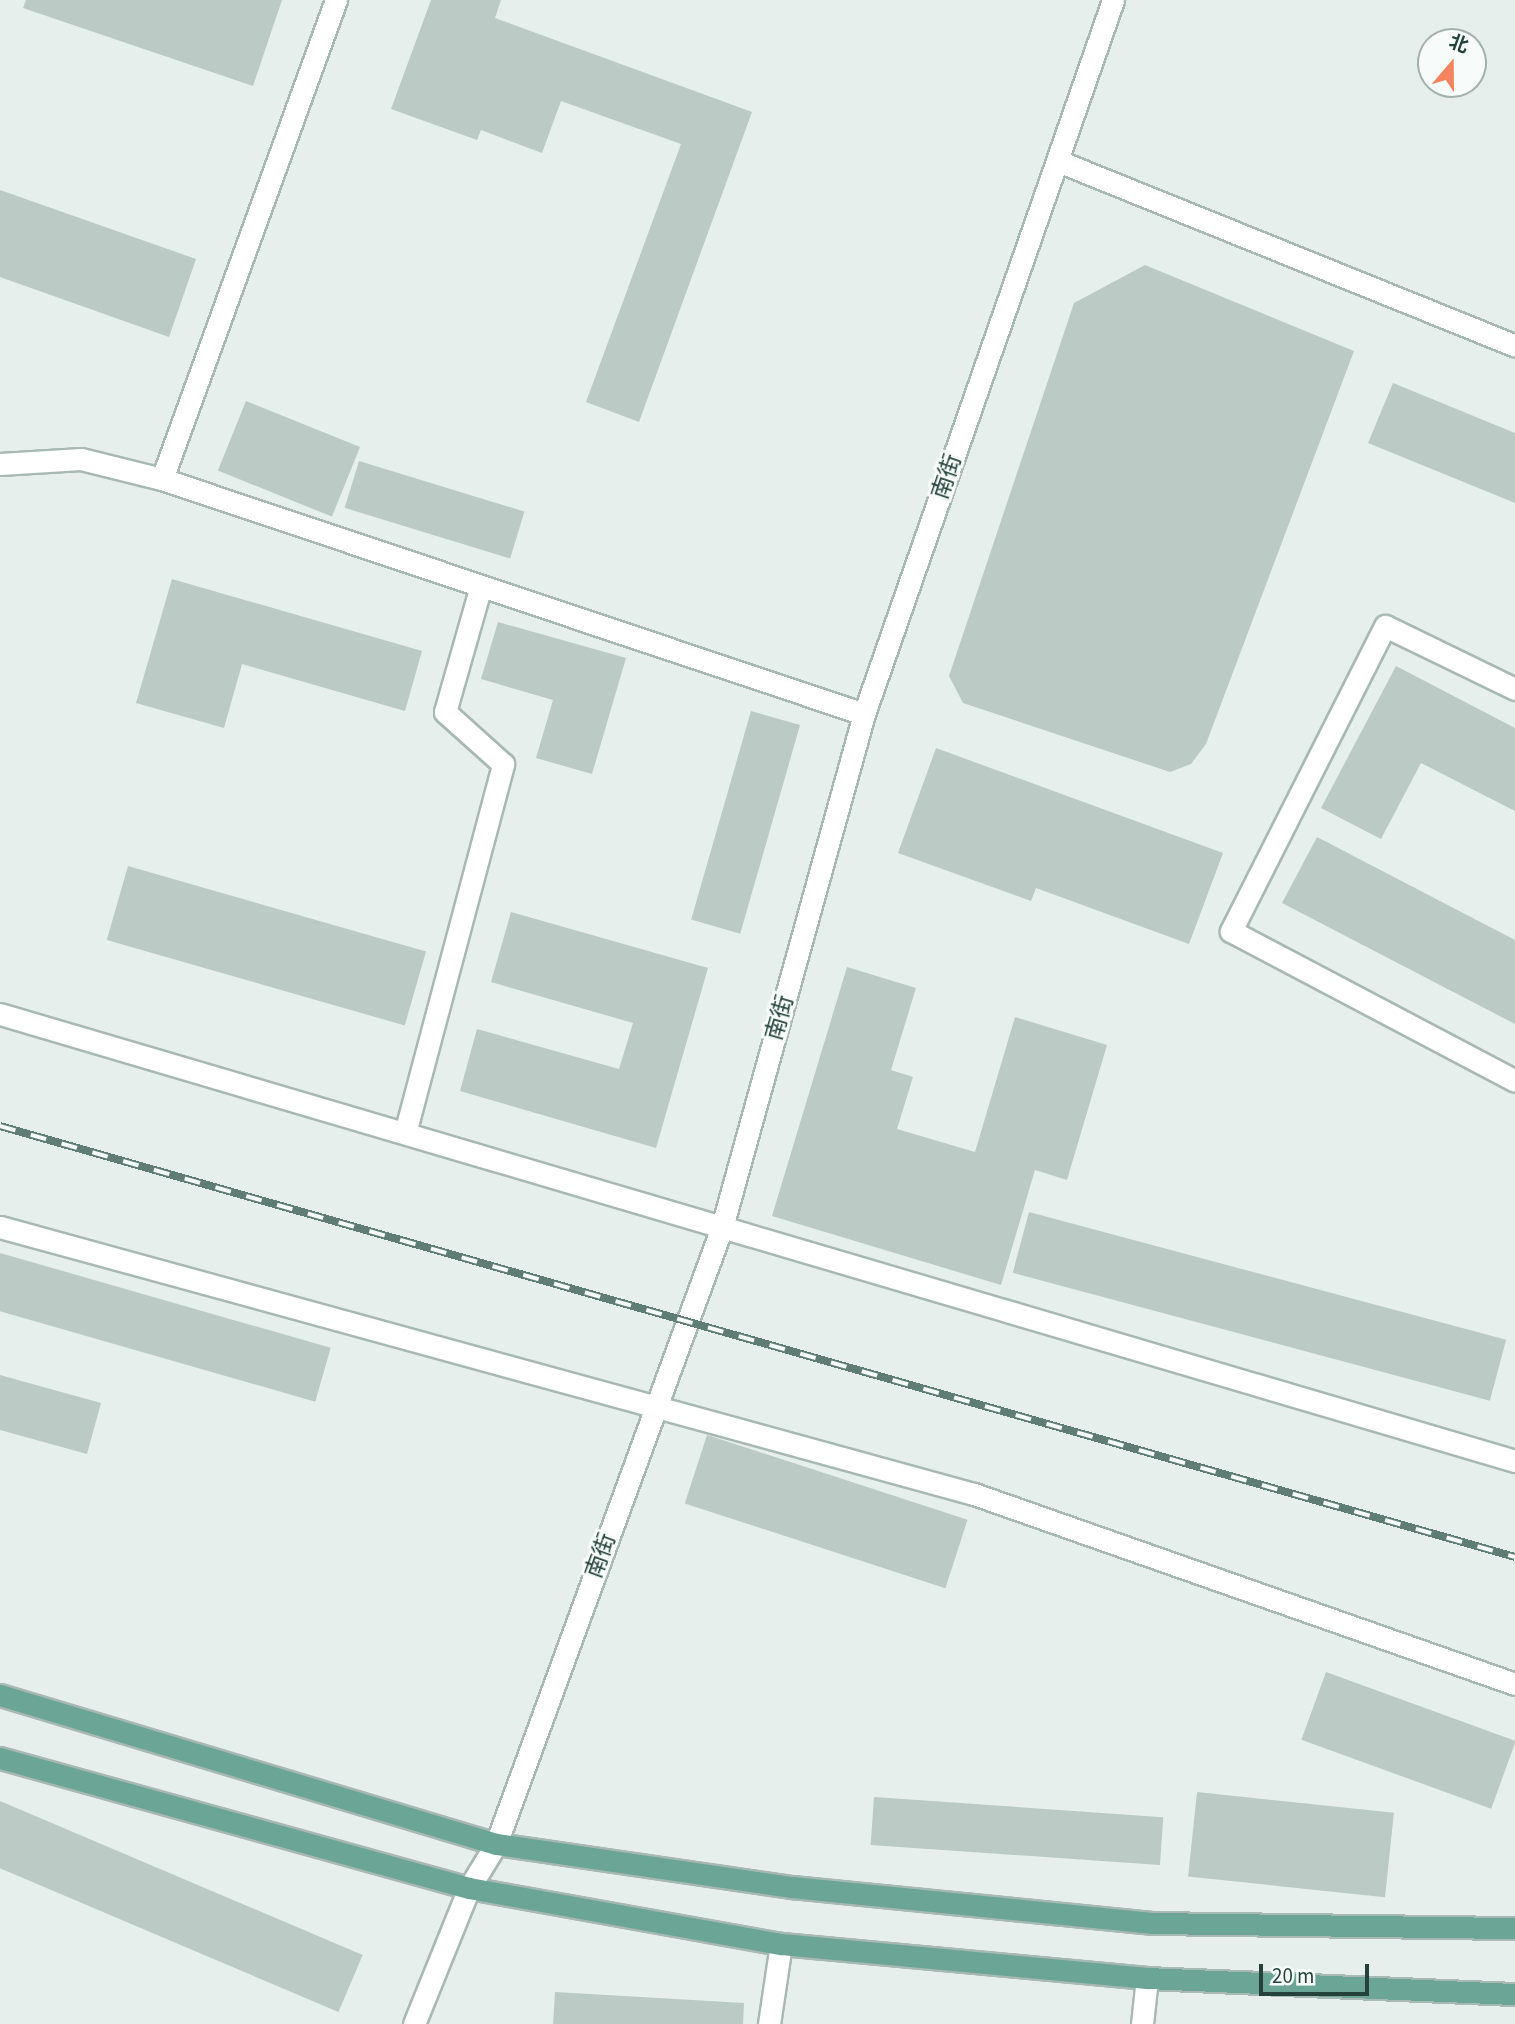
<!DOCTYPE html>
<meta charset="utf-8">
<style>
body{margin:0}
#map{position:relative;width:1515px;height:2024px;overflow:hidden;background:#e6efeb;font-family:"Source Sans 3","Noto Sans SC",sans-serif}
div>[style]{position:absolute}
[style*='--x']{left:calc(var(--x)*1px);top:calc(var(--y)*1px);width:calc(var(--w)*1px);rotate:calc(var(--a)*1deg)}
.building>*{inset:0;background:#bbcac4;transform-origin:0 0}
.roads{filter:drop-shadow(2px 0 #a8b8b2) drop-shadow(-2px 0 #a8b8b2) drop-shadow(0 2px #a8b8b2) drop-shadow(0 -2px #a8b8b2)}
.street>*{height:21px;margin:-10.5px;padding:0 10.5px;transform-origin:10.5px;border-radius:10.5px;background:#fff}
.secondary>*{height:21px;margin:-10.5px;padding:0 10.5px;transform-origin:10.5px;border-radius:10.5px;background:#fff}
.primary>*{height:21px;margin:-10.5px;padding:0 10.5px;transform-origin:10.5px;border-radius:10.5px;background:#6aa596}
.rail>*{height:8px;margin-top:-4px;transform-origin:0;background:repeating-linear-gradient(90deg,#f7fbf9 0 16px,#5f7d75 0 32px);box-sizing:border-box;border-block:2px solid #5f7d75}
span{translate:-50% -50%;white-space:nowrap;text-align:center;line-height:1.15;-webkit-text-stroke:6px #f7fbf9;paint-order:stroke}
.street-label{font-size:23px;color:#24423a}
.north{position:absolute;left:1417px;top:28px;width:70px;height:70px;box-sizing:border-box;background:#f7fbf9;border:2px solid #a3b1ad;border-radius:50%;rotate:20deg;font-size:19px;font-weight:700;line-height:28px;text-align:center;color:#24423a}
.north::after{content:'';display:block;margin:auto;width:24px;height:32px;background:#f4845f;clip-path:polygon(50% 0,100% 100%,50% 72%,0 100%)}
.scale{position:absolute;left:1259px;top:1964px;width:110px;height:32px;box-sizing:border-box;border:4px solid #24423a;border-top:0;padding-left:9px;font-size:21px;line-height:24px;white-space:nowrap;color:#24423a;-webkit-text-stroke:5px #f7fbf9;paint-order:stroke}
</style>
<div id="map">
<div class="building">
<i style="clip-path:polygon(26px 0,282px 0,253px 86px,23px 8px)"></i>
<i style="clip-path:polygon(431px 0,501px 0,495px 18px,752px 112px,639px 422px,586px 402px,681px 144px,561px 101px,542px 153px,481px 130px,477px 140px,391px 109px)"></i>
<i style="clip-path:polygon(0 190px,196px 259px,169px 337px,0 277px)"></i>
<i style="clip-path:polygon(1145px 265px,1354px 351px,1206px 744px,1191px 764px,1170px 772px,963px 703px,949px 676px,1074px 303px)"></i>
<i style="clip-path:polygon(1393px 383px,1515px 433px,1515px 503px,1368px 443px)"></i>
<i style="left:246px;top:401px;width:123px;height:75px;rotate:22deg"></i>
<i style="left:359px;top:461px;width:173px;height:49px;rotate:17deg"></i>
<i style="clip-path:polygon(172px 579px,422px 651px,405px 711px,242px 664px,224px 728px,136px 703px)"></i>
<i style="clip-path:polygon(498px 622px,626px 658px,592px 774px,536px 758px,553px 700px,481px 679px)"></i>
<i style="clip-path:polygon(1396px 666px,1515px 728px,1515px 811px,1421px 763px,1381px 839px,1321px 808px)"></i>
<i style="left:751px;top:711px;width:51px;height:217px;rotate:16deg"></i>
<i style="clip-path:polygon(936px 748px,1223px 853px,1189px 944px,1036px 888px,1031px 901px,898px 853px)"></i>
<i style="clip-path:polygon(1317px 837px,1515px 940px,1515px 1024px,1282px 903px)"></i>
<i style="left:128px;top:866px;width:310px;height:77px;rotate:16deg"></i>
<i style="clip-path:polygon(511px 912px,708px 968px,656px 1148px,460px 1091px,477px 1029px,619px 1069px,633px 1023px,491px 982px)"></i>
<i style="clip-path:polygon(847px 967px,916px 988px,891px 1070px,913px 1077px,897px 1129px,975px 1152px,1015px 1017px,1107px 1045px,1067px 1180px,1035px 1170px,1001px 1285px,772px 1216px)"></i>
<i style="left:1029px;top:1212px;width:494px;height:63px;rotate:15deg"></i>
<i style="left:0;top:1253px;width:344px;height:56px;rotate:16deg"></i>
<i style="clip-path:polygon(0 1375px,101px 1403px,87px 1454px,0 1430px)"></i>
<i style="left:707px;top:1435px;width:274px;height:72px;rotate:18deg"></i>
<i style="left:1326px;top:1672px;width:202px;height:72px;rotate:20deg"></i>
<i style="left:1197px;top:1792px;width:198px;height:85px;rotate:6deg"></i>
<i style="left:874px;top:1797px;width:290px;height:48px;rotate:4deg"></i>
<i style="left:0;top:1801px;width:394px;height:62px;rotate:23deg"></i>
<i style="clip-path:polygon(555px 1992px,744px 2003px,743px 2024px,553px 2024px)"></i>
</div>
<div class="roads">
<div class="street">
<i style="--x:1058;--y:161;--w:493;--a:22"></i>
<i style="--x:0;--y:464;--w:81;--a:-3.5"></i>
<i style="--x:81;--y:459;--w:83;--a:13.9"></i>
<i style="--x:162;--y:479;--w:740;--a:18.51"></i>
<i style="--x:162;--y:479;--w:510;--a:-70.04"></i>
<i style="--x:1515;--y:689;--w:144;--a:-154.1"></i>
<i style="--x:1385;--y:626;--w:342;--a:116.8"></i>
<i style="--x:1231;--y:931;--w:321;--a:27.8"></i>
<i style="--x:0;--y:1014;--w:1580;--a:16.44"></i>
<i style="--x:405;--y:1133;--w:382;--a:-75.1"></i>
<i style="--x:503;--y:764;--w:78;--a:-138.1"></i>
<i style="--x:445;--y:712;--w:128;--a:-74.1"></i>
<i style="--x:0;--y:1227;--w:1010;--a:15.33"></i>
<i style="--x:974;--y:1494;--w:573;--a:19.35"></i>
<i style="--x:769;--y:2024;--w:81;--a:-81.5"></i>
<i style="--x:1142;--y:2024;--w:46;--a:-83.8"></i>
</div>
<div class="secondary">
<i style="--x:414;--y:2024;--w:147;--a:-68"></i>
<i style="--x:469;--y:1888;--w:52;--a:-58.5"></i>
<i style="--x:496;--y:1844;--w:657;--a:-69.88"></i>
<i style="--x:722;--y:1227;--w:532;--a:-74.53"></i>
<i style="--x:864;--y:714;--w:756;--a:-70.77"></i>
</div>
<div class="primary">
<i style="--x:0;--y:1695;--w:518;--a:16.72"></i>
<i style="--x:496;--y:1844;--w:299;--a:8.3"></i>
<i style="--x:792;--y:1887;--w:361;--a:5.7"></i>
<i style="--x:1151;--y:1923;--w:364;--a:0.8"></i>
<i style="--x:0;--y:1758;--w:487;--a:15.5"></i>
<i style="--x:469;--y:1888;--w:317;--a:10.2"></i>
<i style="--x:781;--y:1944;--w:368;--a:5.3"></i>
<i style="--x:1147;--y:1978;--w:368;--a:2.5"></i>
</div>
</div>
<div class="rail">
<i style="--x:0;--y:1126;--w:1575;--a:15.88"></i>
</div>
<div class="street-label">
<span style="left:947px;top:477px;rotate:-71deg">南街</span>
<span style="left:780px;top:1018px;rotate:-74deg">南街</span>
<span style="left:601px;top:1556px;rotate:-70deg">南街</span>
</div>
<div class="north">北</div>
<div class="scale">20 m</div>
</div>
